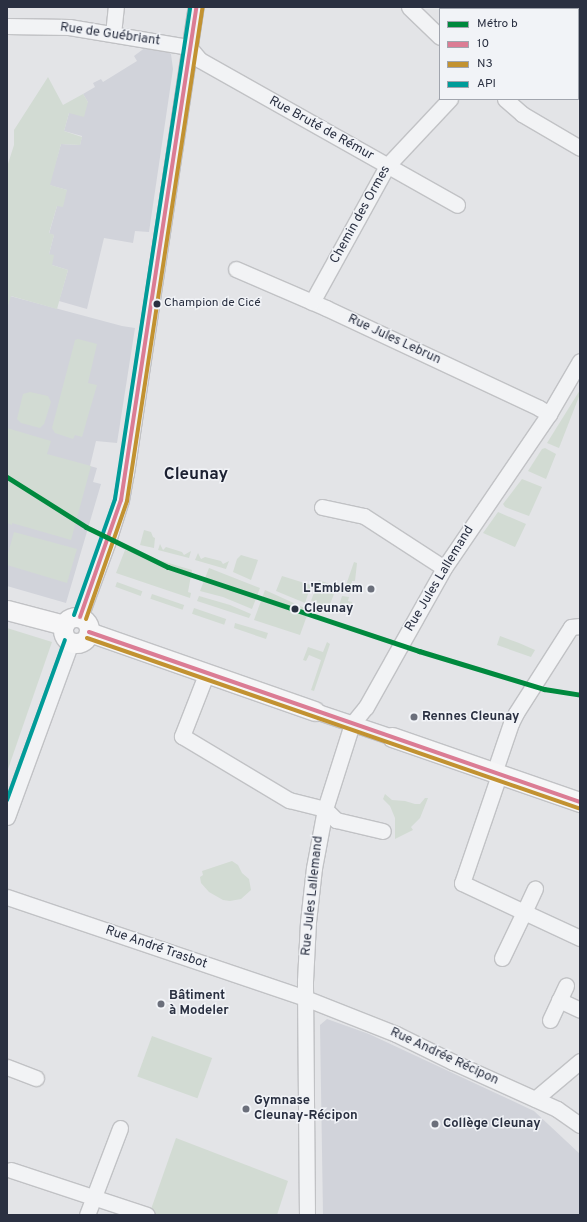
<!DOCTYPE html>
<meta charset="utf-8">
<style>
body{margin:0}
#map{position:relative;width:587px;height:1222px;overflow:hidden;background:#e3e4e7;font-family:Overpass,sans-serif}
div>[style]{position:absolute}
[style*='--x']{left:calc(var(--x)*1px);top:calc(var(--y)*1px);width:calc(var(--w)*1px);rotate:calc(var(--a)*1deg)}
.built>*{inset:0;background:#d1d3da}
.green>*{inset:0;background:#d2dbd3;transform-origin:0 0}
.roads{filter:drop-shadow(1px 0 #c1c2c5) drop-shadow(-1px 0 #c1c2c5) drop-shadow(0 1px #c1c2c5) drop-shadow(0 -1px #c1c2c5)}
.minor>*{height:15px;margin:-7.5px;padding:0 7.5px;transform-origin:7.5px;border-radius:7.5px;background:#f2f3f5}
.major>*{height:19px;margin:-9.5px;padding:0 9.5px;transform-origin:9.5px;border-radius:9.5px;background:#f6f6f7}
.major>.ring{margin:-9.5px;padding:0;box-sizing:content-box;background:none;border:19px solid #f6f6f7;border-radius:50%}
.bus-1>*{height:4px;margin:-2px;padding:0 2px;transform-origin:2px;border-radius:2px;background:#db7c94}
.bus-2>*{height:4px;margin:-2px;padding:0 2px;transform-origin:2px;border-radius:2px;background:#c29231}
.bus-3>*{height:4px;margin:-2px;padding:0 2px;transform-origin:2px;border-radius:2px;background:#009c99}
.metro-1>*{height:5px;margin:-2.5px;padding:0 2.5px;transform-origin:2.5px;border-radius:2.5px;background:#00893e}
.dots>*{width:11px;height:11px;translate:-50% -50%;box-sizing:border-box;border:2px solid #f1f3f7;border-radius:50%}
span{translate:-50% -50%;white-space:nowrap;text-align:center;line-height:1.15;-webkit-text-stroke:3px #f1f3f7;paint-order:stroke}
.bus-label{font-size:12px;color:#2a3041}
.left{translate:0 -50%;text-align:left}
.street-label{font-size:13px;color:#2a3041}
.poi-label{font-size:13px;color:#2a3041;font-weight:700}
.right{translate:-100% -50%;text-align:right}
.stop-label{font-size:13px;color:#2a3041;font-weight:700}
.district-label{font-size:17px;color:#1c2132;font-weight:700}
.frame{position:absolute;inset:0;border:8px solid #2a3041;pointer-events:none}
.legend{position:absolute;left:439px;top:8px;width:140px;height:92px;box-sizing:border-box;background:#f1f3f7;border:1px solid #a1a5ae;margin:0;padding:5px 7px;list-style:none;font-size:12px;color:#2a3041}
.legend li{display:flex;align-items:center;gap:8px;height:20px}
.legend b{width:20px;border:1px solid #a1a5ae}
</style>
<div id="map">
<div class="built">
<i style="clip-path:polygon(146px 47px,164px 48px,171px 54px,173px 69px,149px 232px,135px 231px,133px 243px,104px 238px,87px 309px,59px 301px,68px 270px,52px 265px,49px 254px,54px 235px,49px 234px,57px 206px,67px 190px,49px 185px,61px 144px,80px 145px,82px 136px,64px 131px,69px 113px,88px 102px,83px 94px,95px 87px,93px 83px,101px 79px,103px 82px,137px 61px,134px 56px)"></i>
<i style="clip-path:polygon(10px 296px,122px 326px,135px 328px,117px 443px,96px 441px,90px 466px,97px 468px,93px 482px,101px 484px,66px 603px,7px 586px,7px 309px)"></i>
<i style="clip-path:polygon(327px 1019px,369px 1034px,534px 1111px,580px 1154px,580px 1215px,323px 1215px,320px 1025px)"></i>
</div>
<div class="green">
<i style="clip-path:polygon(48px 77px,63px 105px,83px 94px,88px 102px,84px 117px,69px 113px,64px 131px,82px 137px,80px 145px,61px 144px,50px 185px,67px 190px,63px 207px,57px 206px,49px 233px,54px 235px,49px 254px,54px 255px,52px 265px,68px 270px,57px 309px,11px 296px,7px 309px,7px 167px,14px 145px,14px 130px)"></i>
<i style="clip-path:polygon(78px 339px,97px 344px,88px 383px,97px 385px,82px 437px,75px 435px,73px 439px,55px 433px,52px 428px,75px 340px)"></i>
<i style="clip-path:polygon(580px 390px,580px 394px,559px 448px,547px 443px)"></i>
<i style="clip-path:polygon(30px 392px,48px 396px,51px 402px,44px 424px,40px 428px,21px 423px,17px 419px,23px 394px)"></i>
<i style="clip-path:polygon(7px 428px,51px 441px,47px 454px,91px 466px,71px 540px,12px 523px,12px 525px,7px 523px)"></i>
<i style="clip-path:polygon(545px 448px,556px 454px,546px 479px,528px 471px,542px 449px)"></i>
<i style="clip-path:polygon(522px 479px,542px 487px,529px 516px,505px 507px,503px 504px)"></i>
<i style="clip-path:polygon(498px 512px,526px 524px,515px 547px,483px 533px)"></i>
<i style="clip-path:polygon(144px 530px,151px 532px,153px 537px,155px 538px,154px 548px,140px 545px)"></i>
<i style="clip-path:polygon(14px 532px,77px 549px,67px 583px,7px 565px,7px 557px)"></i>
<i style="clip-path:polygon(160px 544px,163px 550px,166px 547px,182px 552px,184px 555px,191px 551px,189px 558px,158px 550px)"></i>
<i style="clip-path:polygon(125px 550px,192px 570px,188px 592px,191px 593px,190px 598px,116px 573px)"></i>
<i style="clip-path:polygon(198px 553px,201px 559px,205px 557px,221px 561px,223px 564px,229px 561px,226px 569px,195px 560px)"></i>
<i style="clip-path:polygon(241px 555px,258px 560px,251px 580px,233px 572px,237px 559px)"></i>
<i style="clip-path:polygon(354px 562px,357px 563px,355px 581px,352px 581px,350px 593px,344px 591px)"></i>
<i style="clip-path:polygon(209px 568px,260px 588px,252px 609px,223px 597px,200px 591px)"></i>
<i style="clip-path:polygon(282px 576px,311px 585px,305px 603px,276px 591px)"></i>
<i style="left:319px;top:580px;width:19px;height:22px;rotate:21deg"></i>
<i style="left:117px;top:582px;width:27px;height:5px;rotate:20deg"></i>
<i style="clip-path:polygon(265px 590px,309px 610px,300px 635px,254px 620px)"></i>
<i style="left:152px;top:594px;width:34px;height:5px;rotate:19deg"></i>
<i style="clip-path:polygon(199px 596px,230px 605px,251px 614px,249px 618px,197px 601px)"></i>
<i style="clip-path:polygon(342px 596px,349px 597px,348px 601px,352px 602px,350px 614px,338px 609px)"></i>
<i style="left:194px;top:608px;width:34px;height:6px;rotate:19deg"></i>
<i style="clip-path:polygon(235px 623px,268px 633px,266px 639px,234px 628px)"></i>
<i style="clip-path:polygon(7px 628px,52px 642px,7px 772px)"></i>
<i style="clip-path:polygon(500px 636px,519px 643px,535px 650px,531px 657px,497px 645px)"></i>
<i style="clip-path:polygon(327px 642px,330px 644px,314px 691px,311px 690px,321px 660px,309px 655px,306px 661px,303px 660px,308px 647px,323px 652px)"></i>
<i style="clip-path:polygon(385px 794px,392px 800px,405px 801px,415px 804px,420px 804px,425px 798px,428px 798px,420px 818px,411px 827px,413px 830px,395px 839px,395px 818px,390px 806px,383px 799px)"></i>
<i style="clip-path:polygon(232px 861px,238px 865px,242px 873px,249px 879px,251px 890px,241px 899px,230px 901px,223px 900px,209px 892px,201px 883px,200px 877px,203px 875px,202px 871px)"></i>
<i style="left:152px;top:1036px;width:64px;height:43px;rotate:20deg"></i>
<i style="clip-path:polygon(176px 1138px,288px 1181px,277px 1215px,149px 1215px)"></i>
</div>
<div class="roads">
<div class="minor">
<i style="--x:409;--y:7;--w:43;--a:44.1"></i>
<i style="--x:536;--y:9;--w:3;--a:-45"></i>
<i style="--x:7;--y:26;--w:62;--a:0.9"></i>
<i style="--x:69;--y:27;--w:122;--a:9.5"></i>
<i style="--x:189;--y:47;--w:17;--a:50"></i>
<i style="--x:200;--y:60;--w:295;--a:29.4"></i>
<i style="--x:113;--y:34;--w:27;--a:-84"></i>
<i style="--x:505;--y:99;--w:23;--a:41"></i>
<i style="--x:522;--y:114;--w:67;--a:30.4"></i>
<i style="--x:236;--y:269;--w:98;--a:23.4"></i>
<i style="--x:326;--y:308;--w:235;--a:25.1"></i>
<i style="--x:539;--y:408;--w:12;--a:31"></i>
<i style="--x:312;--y:302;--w:155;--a:-61.1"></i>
<i style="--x:387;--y:166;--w:92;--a:-46.8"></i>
<i style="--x:322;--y:507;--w:43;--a:12.1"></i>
<i style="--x:364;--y:516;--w:95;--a:33"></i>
<i style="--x:80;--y:617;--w:81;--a:-69.8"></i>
<i style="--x:108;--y:541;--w:43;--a:-72.4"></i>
<i style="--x:121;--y:500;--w:27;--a:-80"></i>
<i style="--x:126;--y:473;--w:471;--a:-81.5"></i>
<i style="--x:207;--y:672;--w:69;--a:111.3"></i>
<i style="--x:182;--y:736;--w:125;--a:30.9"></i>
<i style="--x:289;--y:800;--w:37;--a:14"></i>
<i style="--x:325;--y:809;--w:16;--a:45"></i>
<i style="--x:336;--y:820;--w:48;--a:13.2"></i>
<i style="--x:315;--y:711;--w:81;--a:18.7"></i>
<i style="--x:494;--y:773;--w:53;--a:-71.2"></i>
<i style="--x:511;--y:723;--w:11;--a:-63"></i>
<i style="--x:516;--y:713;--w:102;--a:-57.4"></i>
<i style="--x:571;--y:627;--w:9;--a:-6"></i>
<i style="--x:499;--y:775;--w:114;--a:108.9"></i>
<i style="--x:462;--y:883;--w:68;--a:25.1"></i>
<i style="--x:524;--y:912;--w:26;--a:-65"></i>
<i style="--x:7;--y:817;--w:186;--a:-69.9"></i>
<i style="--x:7;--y:897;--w:315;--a:18.7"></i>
<i style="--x:305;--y:998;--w:98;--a:21.6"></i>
<i style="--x:396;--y:1034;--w:64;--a:26.2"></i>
<i style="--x:453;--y:1062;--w:114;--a:24.3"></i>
<i style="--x:557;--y:1109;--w:28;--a:35"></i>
<i style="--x:502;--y:958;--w:51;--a:-64.4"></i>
<i style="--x:524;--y:912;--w:62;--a:24.9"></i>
<i style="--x:559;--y:1000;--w:23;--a:25"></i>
<i style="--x:550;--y:1020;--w:38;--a:-65"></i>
<i style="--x:7;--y:1067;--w:31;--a:21"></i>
<i style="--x:535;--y:1099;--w:59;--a:-40.2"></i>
<i style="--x:11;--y:1170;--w:143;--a:18.3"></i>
<i style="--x:87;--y:1215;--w:93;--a:-69.2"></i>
<i style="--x:307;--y:1215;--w:234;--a:-90.5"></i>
<i style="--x:305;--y:981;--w:59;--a:-87.1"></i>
<i style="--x:308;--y:922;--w:54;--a:-83.7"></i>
<i style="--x:314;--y:868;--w:60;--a:-79.4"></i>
<i style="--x:325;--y:809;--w:89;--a:-72.4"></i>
<i style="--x:352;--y:724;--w:22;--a:-51"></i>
<i style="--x:366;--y:707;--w:159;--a:-60.7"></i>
<i style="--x:444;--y:568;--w:186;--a:-55.7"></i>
<i style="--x:549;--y:414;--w:61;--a:-59.7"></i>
</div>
<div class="major">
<i style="--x:7;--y:610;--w:59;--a:14.7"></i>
<i class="ring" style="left:63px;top:617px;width:7px;height:7px"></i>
<i style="--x:89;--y:632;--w:239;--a:19.3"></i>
<i style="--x:392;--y:737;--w:199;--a:19.1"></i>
</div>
</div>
<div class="bus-1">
<i style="--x:80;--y:617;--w:124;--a:-70.7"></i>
<i style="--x:121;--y:500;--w:499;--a:-81.3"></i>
<i style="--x:89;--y:632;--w:520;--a:19.1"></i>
</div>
<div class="bus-2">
<i style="--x:86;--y:619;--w:125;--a:-70.8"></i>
<i style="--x:127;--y:501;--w:499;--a:-81.3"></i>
<i style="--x:87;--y:638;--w:520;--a:19.1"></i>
</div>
<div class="bus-3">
<i style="--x:74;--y:615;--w:123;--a:-70.5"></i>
<i style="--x:115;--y:499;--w:498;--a:-81.3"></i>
<i style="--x:7;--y:800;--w:170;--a:-70.1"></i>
</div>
<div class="metro-1">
<i style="--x:7;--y:477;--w:93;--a:32.3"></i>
<i style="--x:86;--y:527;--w:91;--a:26"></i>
<i style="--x:168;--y:567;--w:265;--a:18.5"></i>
<i style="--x:419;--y:651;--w:131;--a:16.9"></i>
<i style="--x:544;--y:689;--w:36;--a:9"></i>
</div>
<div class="dots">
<i style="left:157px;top:304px;background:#2a3041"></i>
<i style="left:371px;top:589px;background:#6b6f7b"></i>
<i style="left:295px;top:609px;background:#2a3041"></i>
<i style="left:414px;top:717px;background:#6b6f7b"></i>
<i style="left:161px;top:1004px;background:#6b6f7b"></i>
<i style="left:246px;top:1109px;background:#6b6f7b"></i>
<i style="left:435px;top:1124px;background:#6b6f7b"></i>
</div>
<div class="bus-label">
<span class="left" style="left:164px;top:304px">Champion de Cicé</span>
</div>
<div class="street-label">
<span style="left:110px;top:35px;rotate:8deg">Rue de Guébriant</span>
<span style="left:321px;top:129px;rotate:29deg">Rue Bruté de Rémur</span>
<span style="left:361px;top:215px;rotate:-61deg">Chemin des Ormes</span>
<span style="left:394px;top:340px;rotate:25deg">Rue Jules Lebrun</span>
<span style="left:440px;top:579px;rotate:-59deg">Rue Jules Lallemand</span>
<span style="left:313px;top:896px;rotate:-84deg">Rue Jules Lallemand</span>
<span style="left:156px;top:948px;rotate:19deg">Rue André Trasbot</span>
<span style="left:444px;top:1057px;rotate:25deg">Rue Andrée Récipon</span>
</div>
<div class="poi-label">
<span class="right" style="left:363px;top:589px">L'Emblem</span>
<span class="left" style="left:422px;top:717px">Rennes Cleunay</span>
<span class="left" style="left:169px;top:1004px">Bâtiment<br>à Modeler</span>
<span class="left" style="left:254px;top:1109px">Gymnase<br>Cleunay-Récipon</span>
<span class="left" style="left:443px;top:1124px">Collège Cleunay</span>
</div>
<div class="stop-label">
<span class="left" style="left:304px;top:609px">Cleunay</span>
</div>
<div class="district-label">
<span style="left:196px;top:476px">Cleunay</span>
</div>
<div class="frame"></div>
<ul class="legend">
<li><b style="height:5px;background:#00893e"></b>Métro b</li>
<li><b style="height:5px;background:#db7c94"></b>10</li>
<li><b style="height:5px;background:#c29231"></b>N3</li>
<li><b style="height:5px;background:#009c99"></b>API</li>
</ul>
</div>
